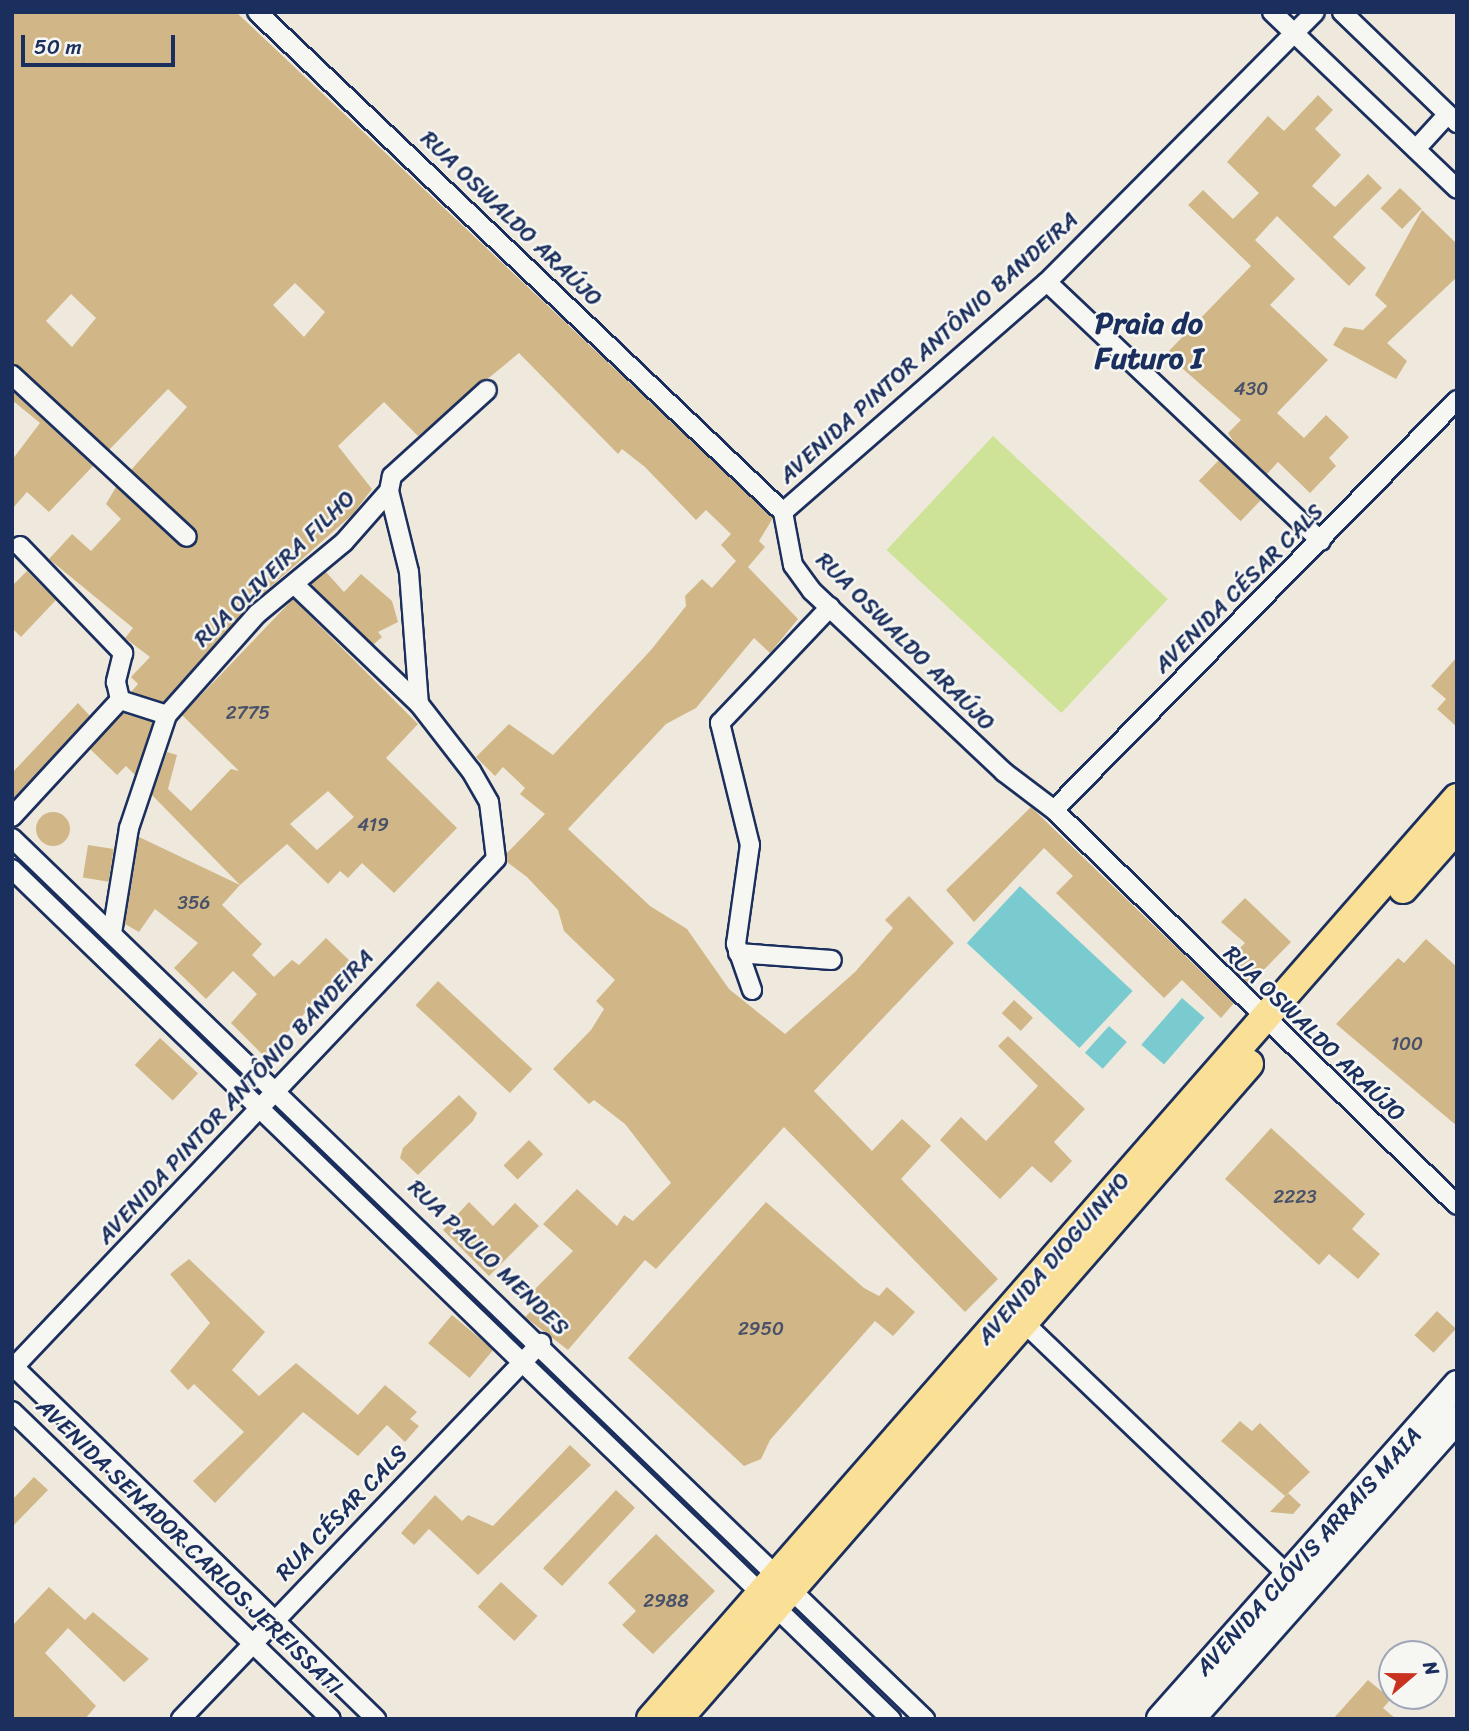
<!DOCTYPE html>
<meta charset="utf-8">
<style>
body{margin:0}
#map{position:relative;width:1469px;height:1731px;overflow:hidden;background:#efe9dd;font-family:Sriracha,sans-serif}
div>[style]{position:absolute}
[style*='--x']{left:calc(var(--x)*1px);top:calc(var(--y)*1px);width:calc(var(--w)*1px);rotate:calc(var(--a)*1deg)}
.green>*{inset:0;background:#cee397;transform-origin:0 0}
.water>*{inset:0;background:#7acbd0;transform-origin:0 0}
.building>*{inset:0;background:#d1b787;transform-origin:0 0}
.round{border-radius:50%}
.roads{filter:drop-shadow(2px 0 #1b2f5e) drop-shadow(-2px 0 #1b2f5e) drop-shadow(0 2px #1b2f5e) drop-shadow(0 -2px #1b2f5e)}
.minor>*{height:18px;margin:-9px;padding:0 9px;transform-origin:9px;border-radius:9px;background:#f6f6f2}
.secondary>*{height:26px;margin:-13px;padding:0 13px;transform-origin:13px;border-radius:13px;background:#f6f6f2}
.primary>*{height:28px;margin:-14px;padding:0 14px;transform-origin:14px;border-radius:14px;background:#fadf96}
span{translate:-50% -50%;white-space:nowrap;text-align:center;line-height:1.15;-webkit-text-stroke:5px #f6f6f2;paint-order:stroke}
.number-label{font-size:19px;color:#485168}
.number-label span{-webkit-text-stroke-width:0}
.street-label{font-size:23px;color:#1b2f5e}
.district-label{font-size:30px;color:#1b2f5e;font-weight:700}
.frame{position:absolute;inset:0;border:14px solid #1b2f5e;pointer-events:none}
.north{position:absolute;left:1378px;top:1640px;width:70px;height:70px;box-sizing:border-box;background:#f6f6f2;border:2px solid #9ea6b7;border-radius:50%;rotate:70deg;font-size:19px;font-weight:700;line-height:28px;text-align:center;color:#1b2f5e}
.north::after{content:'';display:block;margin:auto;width:24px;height:32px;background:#c8321e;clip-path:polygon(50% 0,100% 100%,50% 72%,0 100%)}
.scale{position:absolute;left:21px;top:35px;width:154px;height:32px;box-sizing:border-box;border:4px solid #1b2f5e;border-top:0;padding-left:9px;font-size:21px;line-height:24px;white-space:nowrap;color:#1b2f5e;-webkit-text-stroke:5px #f6f6f2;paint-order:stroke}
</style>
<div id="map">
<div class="green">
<i style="left:993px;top:436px;width:239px;height:156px;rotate:43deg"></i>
</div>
<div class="water">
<i style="left:1020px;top:886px;width:154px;height:78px;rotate:43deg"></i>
<i style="left:1182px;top:998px;width:30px;height:62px;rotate:41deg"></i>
<i style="left:1109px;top:1026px;width:24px;height:36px;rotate:42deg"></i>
</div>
<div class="building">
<i style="clip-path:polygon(evenodd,12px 12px,236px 12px,773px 518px,759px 541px,765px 547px,748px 567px,798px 619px,770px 653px,754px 638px,696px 708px,666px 724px,568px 829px,650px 906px,687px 929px,729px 989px,785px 1034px,855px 972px,893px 928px,885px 920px,909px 896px,954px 943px,814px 1091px,872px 1151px,902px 1119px,931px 1146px,901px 1179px,998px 1279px,965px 1312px,784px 1127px,656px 1269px,645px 1260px,568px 1350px,525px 1317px,532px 1310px,523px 1301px,573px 1251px,543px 1224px,577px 1189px,617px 1226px,624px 1215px,633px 1221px,671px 1183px,625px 1124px,594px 1100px,589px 1104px,553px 1069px,591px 1030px,604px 1009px,596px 1001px,615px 980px,564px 931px,558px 910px,527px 877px,507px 862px,507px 853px,545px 814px,520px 794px,525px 788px,503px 767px,495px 776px,476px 757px,509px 724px,553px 755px,651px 650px,686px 606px,685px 596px,702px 579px,712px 588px,736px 561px,721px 545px,731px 534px,706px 510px,696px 520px,645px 467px,622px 449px,618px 454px,519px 353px,418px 436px,384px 402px,338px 446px,372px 489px,353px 514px,249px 606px,163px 702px,131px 692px,138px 684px,131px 677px,150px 657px,125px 638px,133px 628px,49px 559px,72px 534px,91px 551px,121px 519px,106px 504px,116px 487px,179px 545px,196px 544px,195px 529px,131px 470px,187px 407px,168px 389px,109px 450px,12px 364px,12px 12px,295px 283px,325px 312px,304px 337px,273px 305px,295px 283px,12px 12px,71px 294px,96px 318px,72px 347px,46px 321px,71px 294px)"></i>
<i style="clip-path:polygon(1318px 95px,1333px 110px,1315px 129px,1341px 155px,1312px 186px,1335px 207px,1368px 174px,1382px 188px,1333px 237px,1366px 268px,1349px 286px,1277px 216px,1255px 240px,1295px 279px,1270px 305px,1328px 360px,1277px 413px,1304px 438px,1326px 415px,1349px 437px,1329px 458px,1336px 466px,1310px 493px,1278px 462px,1267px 474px,1235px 444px,1228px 433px,1241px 420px,1166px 354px,1251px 266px,1188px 205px,1203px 190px,1233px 219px,1259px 193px,1227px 162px,1268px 116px,1284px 131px)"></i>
<i style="left:1400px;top:188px;width:30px;height:28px;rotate:44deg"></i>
<i style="clip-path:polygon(1422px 210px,1457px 244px,1457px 277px,1387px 343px,1407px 361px,1396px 379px,1333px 345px,1344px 327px,1363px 330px,1387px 306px,1375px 295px)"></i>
<i style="clip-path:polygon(12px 391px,93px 466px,49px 512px,27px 492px,12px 509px,12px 460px,40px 423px,12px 400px)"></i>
<i style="left:1219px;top:460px;width:58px;height:29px;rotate:44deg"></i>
<i style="clip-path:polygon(27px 571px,56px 600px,21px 637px,12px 628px,12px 586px)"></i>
<i style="clip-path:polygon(326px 572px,344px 592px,361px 574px,392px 601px,398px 622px,378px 632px,382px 637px,373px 645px,311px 584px)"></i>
<i style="clip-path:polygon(evenodd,293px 599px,418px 724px,386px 758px,457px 828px,394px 893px,362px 863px,348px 878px,340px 871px,328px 884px,287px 844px,240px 885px,152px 795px,167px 752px,177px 755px,168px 789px,191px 811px,231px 769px,239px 771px,182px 715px,293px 599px,328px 791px,354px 817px,317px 850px,290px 824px,328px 791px)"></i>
<i style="clip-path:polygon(1457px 657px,1457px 727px,1437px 709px,1446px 699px,1431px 686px)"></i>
<i style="clip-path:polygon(78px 703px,90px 716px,12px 800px,12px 773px)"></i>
<i style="clip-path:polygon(123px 713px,153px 722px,135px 775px,126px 766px,117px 775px,90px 749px)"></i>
<i style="clip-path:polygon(1031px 807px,1234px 1003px,1221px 1018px,1182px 980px,1164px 998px,1056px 893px,1073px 876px,1044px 848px,974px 922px,946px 890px)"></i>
<i class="round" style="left:36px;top:812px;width:34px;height:34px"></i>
<i style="clip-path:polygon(139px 837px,240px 885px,222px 905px,262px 944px,252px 955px,274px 977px,292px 960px,299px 965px,326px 938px,351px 962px,265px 1057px,231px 1023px,257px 994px,233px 971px,206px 999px,174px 968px,198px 943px,155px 909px,139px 932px,125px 924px)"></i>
<i style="left:88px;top:845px;width:26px;height:33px;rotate:9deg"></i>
<i style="clip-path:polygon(1245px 898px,1291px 942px,1249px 985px,1226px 962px,1245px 943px,1221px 922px)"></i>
<i style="clip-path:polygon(1426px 939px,1457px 967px,1457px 1126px,1336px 1024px,1398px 958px,1404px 963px)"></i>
<i style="left:438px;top:981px;width:129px;height:33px;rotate:43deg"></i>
<i style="left:1014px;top:1000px;width:26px;height:18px;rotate:43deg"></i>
<i style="clip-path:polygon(1008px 1036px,1085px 1109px,1054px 1142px,1072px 1161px,1051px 1183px,1032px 1166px,1000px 1199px,940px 1140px,961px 1117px,986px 1141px,1038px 1086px,998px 1046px)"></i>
<i style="left:160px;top:1038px;width:52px;height:37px;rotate:43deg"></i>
<i style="clip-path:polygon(459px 1095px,477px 1113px,473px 1121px,418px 1175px,400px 1158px,403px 1148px)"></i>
<i style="clip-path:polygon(1271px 1128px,1365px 1214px,1352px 1229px,1380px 1254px,1358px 1279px,1329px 1254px,1319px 1265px,1225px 1179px)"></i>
<i style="left:529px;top:1140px;width:20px;height:36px;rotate:45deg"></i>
<i style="clip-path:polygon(469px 1202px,493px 1226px,515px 1203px,539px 1226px,489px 1276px,443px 1230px)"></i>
<i style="clip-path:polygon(766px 1202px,864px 1288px,879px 1296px,887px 1287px,915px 1312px,893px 1336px,875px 1321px,770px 1440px,761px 1459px,744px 1466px,628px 1358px)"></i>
<i style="clip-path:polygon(189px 1259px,265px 1332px,232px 1370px,259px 1396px,296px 1363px,358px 1415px,385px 1385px,417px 1412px,410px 1419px,419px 1426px,405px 1442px,387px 1425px,358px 1456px,303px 1412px,215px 1503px,193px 1481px,244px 1432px,194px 1384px,188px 1390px,170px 1371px,210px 1323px,170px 1274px)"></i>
<i style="left:1437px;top:1311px;width:26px;height:33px;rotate:43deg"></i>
<i style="left:452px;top:1315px;width:54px;height:37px;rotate:40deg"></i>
<i style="clip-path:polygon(1240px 1421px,1252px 1431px,1260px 1423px,1310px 1472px,1285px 1496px,1221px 1441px)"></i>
<i style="clip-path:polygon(570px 1445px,591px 1465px,478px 1575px,429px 1529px,414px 1545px,401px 1533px,435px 1495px,462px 1521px,468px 1515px,493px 1526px)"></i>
<i style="clip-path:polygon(34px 1477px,48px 1490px,12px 1527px,12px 1500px)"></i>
<i style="left:616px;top:1490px;width:26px;height:107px;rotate:43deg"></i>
<i style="clip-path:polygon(1288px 1493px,1301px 1505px,1293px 1514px,1270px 1512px)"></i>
<i style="clip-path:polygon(656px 1534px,715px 1591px,653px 1654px,622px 1625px,636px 1611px,608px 1583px)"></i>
<i style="left:501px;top:1582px;width:50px;height:34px;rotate:43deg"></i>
<i style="clip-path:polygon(49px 1587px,85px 1620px,93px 1612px,149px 1659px,124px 1682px,68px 1628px,45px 1653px,96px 1706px,85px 1719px,12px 1719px,12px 1626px)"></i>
<i style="clip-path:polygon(1368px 1680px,1391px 1699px,1383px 1708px,1396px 1719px,1333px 1719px)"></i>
</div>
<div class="roads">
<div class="minor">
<i style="--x:257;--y:12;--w:726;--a:43.55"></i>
<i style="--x:783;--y:512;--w:54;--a:79.3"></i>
<i style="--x:793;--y:565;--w:32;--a:54"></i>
<i style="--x:812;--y:591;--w:264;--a:43.3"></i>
<i style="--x:1004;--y:772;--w:63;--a:37.2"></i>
<i style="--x:1054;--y:810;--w:564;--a:44.43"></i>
<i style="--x:1272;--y:12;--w:256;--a:43.7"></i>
<i style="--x:1342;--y:12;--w:160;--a:44"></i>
<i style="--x:1416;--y:149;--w:47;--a:-47.6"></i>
<i style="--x:1047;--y:282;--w:377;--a:43.4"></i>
<i style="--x:12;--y:375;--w:238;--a:42.8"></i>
<i style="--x:389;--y:491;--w:83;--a:76.1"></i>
<i style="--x:409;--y:572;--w:132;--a:85.7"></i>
<i style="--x:783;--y:512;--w:350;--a:-41.1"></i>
<i style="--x:1047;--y:282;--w:380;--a:-45.2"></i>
<i style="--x:20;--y:546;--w:149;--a:46.1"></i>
<i style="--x:123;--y:653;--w:30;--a:104"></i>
<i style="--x:116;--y:682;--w:18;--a:77"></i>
<i style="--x:120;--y:700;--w:49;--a:17.7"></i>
<i style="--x:1054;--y:810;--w:575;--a:-45.49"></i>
<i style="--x:12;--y:817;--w:159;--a:-47.3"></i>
<i style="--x:12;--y:838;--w:1269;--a:43.98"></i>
<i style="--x:12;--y:869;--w:1223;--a:44.04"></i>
<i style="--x:112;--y:933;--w:106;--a:-80.8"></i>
<i style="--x:129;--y:828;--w:119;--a:-71.4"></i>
<i style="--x:167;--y:715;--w:135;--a:-48.3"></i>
<i style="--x:257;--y:614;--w:113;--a:-39.6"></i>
<i style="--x:344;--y:542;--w:68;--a:-48.6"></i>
<i style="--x:389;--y:491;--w:15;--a:-79"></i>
<i style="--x:392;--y:476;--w:128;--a:-42.2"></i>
<i style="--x:738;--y:953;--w:94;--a:4.3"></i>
<i style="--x:752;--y:990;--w:49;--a:-109.2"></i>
<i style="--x:736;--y:944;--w:100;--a:-82"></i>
<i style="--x:750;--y:845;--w:126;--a:-103.8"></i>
<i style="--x:720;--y:723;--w:160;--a:-46.5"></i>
<i style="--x:1018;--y:1317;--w:382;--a:43.7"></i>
<i style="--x:12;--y:1365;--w:508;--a:44.2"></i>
<i style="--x:12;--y:1369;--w:703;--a:-46.5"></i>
<i style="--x:496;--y:859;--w:57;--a:-97"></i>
<i style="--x:489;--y:802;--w:36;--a:-120"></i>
<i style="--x:471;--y:771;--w:85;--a:-127.8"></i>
<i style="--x:419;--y:704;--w:170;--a:-136.2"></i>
<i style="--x:12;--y:1411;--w:443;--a:44"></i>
<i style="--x:181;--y:1719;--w:521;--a:-46.25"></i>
</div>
<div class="secondary">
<i style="--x:1160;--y:1719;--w:448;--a:-48.4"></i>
<i style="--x:1191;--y:1719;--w:401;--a:-48.4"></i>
</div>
<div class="primary">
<i style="--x:1403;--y:889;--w:81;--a:-48.5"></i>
<i style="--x:651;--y:1719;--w:1224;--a:-48.81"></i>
<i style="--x:678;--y:1719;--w:869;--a:-48.92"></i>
</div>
</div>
<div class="number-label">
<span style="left:1251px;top:389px">430</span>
<span style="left:248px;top:713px">2775</span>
<span style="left:373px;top:825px">419</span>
<span style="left:194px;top:903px">356</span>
<span style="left:1407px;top:1044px">100</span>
<span style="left:1295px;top:1197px">2223</span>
<span style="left:761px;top:1329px">2950</span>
<span style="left:666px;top:1601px">2988</span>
</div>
<div class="street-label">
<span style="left:511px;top:219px;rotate:44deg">RUA OSWALDO ARAÚJO</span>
<span style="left:929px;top:348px;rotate:-42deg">AVENIDA PINTOR ANTÔNIO BANDEIRA</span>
<span style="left:275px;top:569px;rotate:-44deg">RUA OLIVEIRA FILHO</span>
<span style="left:1239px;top:589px;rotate:-45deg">AVENIDA CÉSAR CALS</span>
<span style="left:905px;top:642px;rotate:45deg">RUA OSWALDO ARAÚJO</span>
<span style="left:1314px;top:1034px;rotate:44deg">RUA OSWALDO ARAÚJO</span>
<span style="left:236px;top:1097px;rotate:-47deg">AVENIDA PINTOR ANTÔNIO BANDEIRA</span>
<span style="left:488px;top:1258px;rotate:44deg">RUA PAULO MENDES</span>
<span style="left:1054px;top:1259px;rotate:-49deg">AVENIDA DIOGUINHO</span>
<span style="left:342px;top:1513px;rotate:-46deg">RUA CÉSAR CALS</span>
<span style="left:189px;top:1547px;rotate:44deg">AVENIDA SENADOR CARLOS JEREISSATI</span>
<span style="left:1309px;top:1552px;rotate:-48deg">AVENIDA CLÓVIS ARRAIS MAIA</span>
</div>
<div class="district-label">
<span style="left:1149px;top:340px">Praia do<br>Futuro I</span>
</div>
<div class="frame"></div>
<div class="north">N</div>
<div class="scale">50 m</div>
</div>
